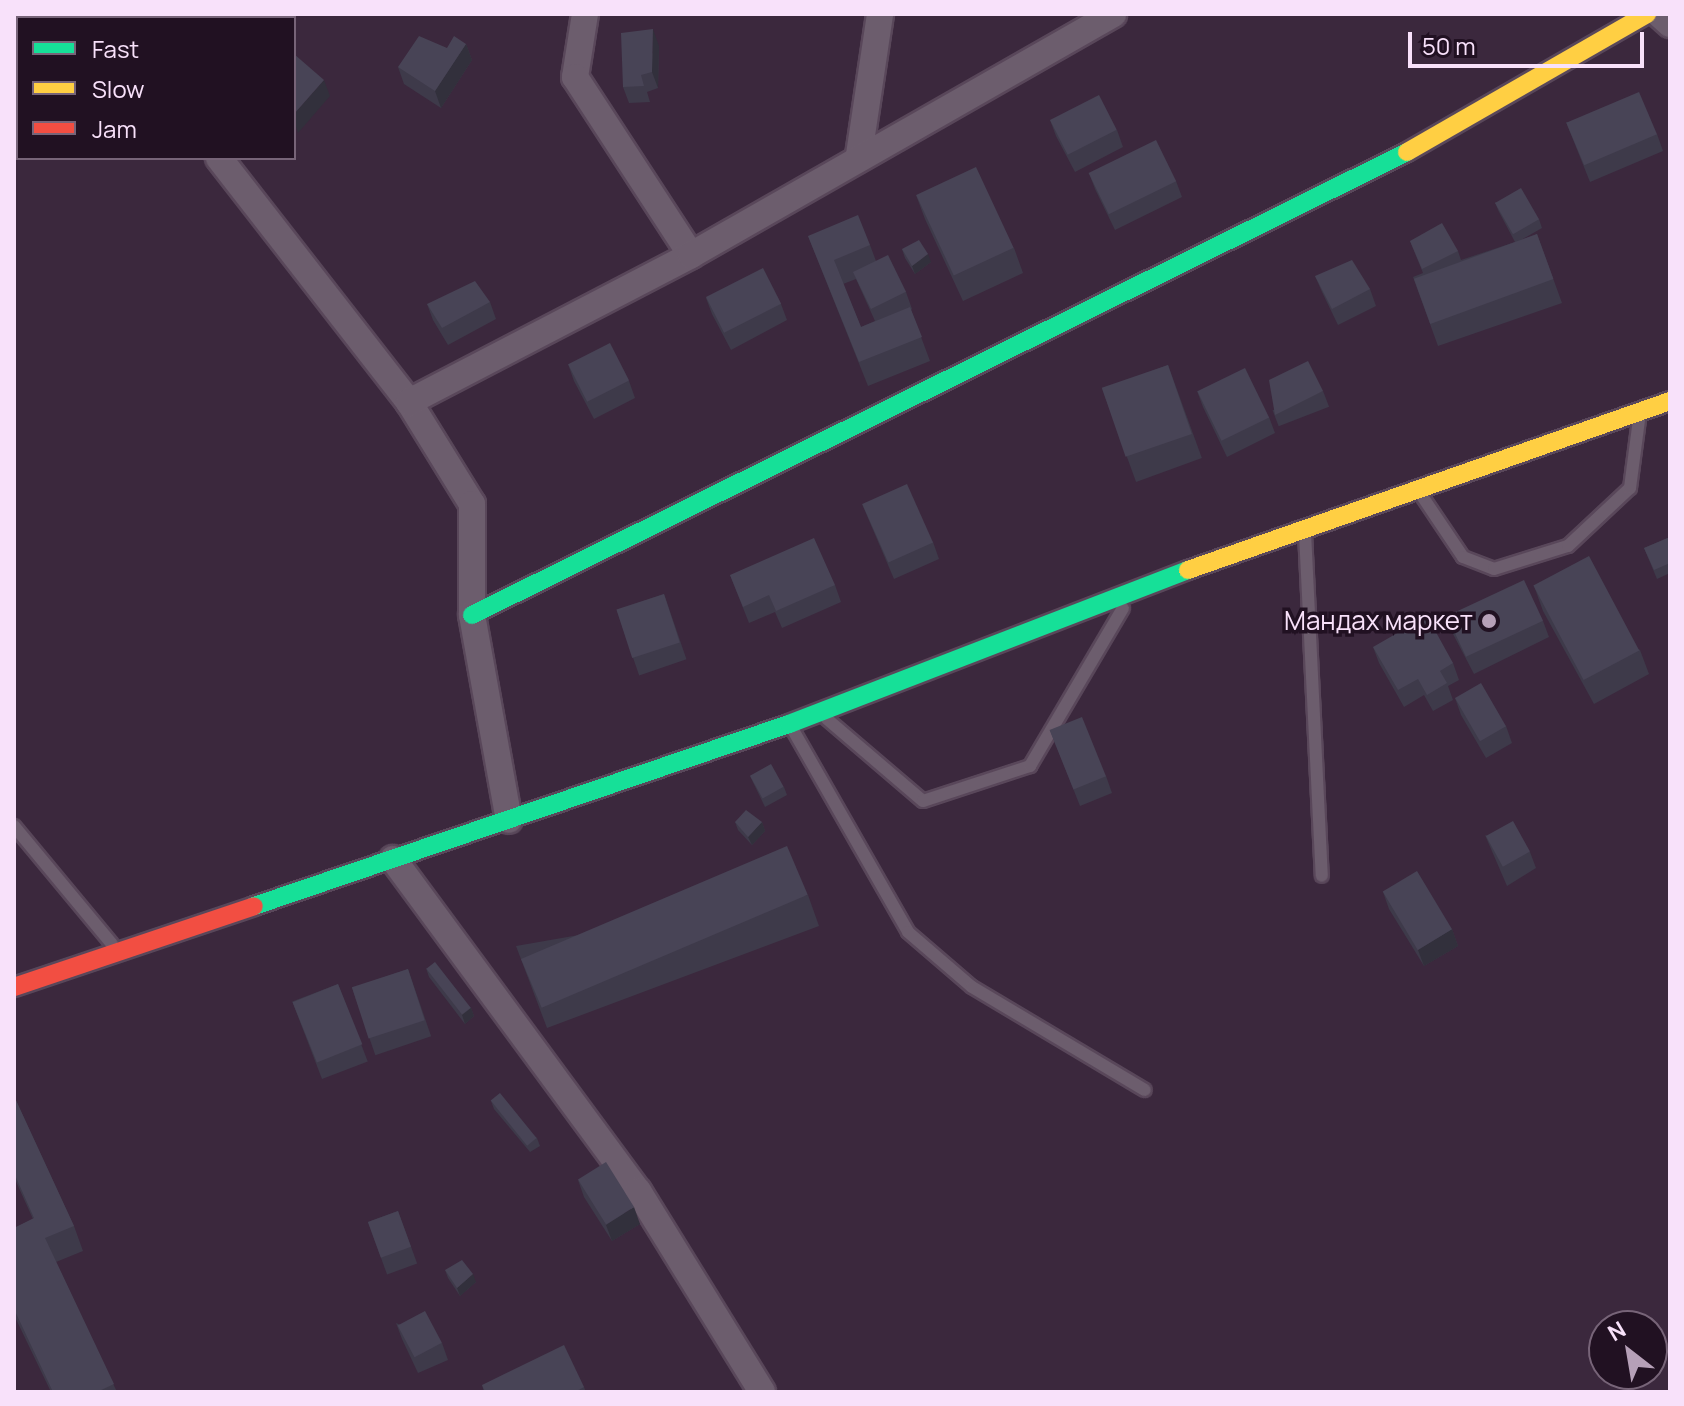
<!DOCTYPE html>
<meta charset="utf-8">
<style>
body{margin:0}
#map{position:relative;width:1684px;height:1406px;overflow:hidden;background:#3b283d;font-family:Manrope,sans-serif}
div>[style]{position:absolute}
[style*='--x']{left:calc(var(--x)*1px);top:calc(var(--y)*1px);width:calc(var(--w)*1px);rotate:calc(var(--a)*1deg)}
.roads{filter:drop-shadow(2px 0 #59475a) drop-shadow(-2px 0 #59475a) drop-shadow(0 2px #59475a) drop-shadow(0 -2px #59475a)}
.lane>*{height:12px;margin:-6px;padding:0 6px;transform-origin:6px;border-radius:6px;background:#6c5d6d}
.street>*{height:26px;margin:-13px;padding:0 13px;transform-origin:13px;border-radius:13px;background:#6c5d6d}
.fast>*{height:18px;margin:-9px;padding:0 9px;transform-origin:9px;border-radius:9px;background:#16e098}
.slow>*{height:18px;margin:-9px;padding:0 9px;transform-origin:9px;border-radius:9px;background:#ffcf43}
.jam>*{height:18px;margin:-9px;padding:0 9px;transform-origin:9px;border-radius:9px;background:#f24e42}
.wall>*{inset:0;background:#3e3a4a;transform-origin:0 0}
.shaded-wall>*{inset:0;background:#32303c}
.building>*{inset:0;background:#484456;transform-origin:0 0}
.dots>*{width:22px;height:22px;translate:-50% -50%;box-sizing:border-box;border:4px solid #211122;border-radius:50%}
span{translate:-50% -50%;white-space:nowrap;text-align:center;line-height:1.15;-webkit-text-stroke:7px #211122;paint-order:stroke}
.poi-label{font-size:26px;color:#f8e1fa}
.right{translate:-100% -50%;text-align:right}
.frame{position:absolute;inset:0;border:16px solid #f8e1fa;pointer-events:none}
.legend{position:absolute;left:16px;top:16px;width:280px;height:144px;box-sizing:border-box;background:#211122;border:2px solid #776478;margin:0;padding:10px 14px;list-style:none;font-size:24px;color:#f8e1fa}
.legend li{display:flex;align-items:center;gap:16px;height:40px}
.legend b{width:40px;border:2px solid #776478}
.north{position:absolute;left:1588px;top:1310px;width:80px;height:80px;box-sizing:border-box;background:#211122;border:2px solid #776478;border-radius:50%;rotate:329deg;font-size:22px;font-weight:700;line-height:32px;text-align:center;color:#f8e1fa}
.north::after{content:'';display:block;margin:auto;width:28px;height:36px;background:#b6a0b8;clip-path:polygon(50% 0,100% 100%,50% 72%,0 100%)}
.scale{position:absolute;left:1408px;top:32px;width:236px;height:36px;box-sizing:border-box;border:4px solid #f8e1fa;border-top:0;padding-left:10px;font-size:24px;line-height:28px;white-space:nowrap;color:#f8e1fa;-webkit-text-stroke:6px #211122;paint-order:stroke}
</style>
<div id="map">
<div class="roads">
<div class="lane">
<i style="--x:1420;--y:493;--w:77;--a:56.1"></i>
<i style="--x:1463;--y:557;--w:33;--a:21"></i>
<i style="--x:1494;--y:569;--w:77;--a:-17.3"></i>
<i style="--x:1568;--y:546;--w:85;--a:-43.1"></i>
<i style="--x:1630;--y:488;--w:69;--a:-82.5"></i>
<i style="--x:1305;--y:533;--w:343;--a:87.2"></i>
<i style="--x:827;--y:719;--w:126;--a:40.5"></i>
<i style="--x:923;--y:801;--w:113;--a:-18.1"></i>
<i style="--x:1030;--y:766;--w:183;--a:-59.5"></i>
<i style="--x:793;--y:730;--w:232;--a:60.3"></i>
<i style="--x:908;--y:932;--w:84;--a:40.7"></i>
<i style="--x:972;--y:987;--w:201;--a:30.8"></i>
<i style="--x:14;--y:826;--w:153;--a:50.3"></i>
</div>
<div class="street">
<i style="--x:99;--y:14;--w:5;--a:53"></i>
<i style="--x:585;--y:14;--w:64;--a:99"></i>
<i style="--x:575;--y:77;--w:212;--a:56.9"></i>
<i style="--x:1659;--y:14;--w:15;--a:42"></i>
<i style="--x:257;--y:18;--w:5;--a:-53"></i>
<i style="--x:859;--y:155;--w:143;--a:-81.5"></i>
<i style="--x:219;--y:158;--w:309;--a:52.1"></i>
<i style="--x:409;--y:402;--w:120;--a:58.3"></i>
<i style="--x:472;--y:504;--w:111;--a:90"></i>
<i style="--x:472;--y:615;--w:208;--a:79.8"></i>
<i style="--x:409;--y:402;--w:318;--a:-27.5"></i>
<i style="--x:691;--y:255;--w:486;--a:-29.7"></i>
<i style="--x:393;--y:859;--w:413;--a:53.6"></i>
<i style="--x:638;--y:1191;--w:236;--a:58.3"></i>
</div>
<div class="fast">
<i style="--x:472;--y:615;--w:1043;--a:-26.34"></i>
<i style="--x:254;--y:906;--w:565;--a:-18.79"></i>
<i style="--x:789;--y:724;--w:428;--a:-21.1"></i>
</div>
<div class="slow">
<i style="--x:1407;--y:152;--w:277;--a:-29.9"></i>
<i style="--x:1188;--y:570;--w:511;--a:-19.32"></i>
</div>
<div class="jam">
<i style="--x:14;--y:987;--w:253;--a:-18.6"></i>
</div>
</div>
<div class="wall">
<i style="clip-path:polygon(466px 44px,472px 60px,441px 108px,404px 84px,398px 67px,447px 48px)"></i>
<i style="clip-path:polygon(659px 46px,658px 88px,647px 92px,650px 102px,629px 103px,623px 87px)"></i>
<i style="clip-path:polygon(1050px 120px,1117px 130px,1123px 147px,1075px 172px,1056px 136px)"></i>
<i style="clip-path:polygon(1566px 122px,1657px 134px,1663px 151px,1590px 182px)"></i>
<i style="clip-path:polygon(1089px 173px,1176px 181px,1182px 197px,1115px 230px,1095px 189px)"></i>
<i style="clip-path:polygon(916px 195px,1014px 248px,1023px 273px,963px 301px,925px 219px)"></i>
<i style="clip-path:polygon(1495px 202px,1539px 219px,1542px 228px,1521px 240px,1537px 234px,1562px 303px,1438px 346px,1413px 277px,1423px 273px,1410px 241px,1458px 251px,1461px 260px,1515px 242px,1498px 210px)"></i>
<i style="clip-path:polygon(evenodd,808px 236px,870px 245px,876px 261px,906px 292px,912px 309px,911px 310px,930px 361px,868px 386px,808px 236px,856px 279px,875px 321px,861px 327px,843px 284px,856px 279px)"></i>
<i style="clip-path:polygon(902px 249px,931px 262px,915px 274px,905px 258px)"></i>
<i style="clip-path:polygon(1315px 276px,1370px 289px,1376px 306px,1338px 325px,1322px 292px)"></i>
<i style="clip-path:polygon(706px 298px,781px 304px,787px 320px,731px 350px,712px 314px)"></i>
<i style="clip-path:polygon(490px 302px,496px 319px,448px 345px,433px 320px,427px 304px)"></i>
<i style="clip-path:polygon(568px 364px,629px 381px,635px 398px,594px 419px,574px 381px)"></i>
<i style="left:1168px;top:365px;width:99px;height:70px;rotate:70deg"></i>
<i style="clip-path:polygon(1197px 391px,1269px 417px,1275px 433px,1227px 457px,1203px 407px)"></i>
<i style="left:1323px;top:391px;width:17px;height:54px;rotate:69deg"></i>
<i style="clip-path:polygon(862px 504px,933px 542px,939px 559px,894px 579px)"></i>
<i style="clip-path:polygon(1670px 537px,1670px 573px,1657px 579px,1644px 548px)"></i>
<i style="clip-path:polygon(730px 575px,835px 585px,841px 602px,782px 628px,775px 612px,749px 623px)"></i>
<i style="clip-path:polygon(1534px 586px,1640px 650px,1649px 674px,1594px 704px,1543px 611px)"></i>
<i style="left:664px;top:594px;width:69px;height:50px;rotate:71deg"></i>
<i style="clip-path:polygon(1447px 617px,1543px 621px,1549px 637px,1474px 674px,1453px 634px)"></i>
<i style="clip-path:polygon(1373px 647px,1453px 663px,1459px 680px,1448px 686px,1453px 700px,1433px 711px,1424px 695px,1404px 707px,1379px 663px)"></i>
<i style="clip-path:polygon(1455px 698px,1506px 726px,1512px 743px,1486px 758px,1461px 715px)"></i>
<i style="clip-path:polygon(1050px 730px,1106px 776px,1112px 793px,1080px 806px)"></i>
<i style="clip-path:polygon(750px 776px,784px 787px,787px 795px,765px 807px)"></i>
<i style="clip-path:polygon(735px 822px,762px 822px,765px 831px,752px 845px,738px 830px)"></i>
<i style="clip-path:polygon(1485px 835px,1530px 852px,1536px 868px,1507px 886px)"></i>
<i style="clip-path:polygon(1383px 892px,1452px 929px,1458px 946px,1424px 966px,1389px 909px)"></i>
<i style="clip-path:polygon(808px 895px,819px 926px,547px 1028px,516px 946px)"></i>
<i style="clip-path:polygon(426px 968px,471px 1008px,474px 1016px,465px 1024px,429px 977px)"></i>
<i style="left:408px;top:969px;width:71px;height:59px;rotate:71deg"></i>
<i style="left:338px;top:984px;width:83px;height:49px;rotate:69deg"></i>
<i style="clip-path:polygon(14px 1096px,74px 1226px,83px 1251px,56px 1262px,117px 1392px,51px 1392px,14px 1315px,14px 1228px,33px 1219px,14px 1177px)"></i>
<i style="clip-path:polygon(491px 1101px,537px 1138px,540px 1146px,530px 1152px,494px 1109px)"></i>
<i style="clip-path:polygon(578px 1180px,640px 1224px,612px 1241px,584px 1197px)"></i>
<i style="left:398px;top:1211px;width:56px;height:32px;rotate:70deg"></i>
<i style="clip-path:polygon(445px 1270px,476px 1282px,460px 1296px,448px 1278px)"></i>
<i style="clip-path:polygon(396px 1323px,442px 1343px,448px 1360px,418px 1373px,402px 1339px)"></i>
<i style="clip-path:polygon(482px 1385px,584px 1387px,586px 1392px,484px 1392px)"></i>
</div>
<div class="shaded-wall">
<i style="clip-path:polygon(653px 29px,659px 46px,658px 88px,652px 72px)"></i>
<i style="clip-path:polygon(466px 44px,472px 60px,441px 108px,435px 91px)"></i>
<i style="clip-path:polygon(324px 80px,330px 96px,298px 133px,294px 121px,294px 114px)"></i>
<i style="clip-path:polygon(928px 254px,931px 262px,915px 274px,912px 266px)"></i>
<i style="clip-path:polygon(762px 822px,765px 831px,752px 845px,748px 837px)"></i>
<i style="clip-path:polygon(1452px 929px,1458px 946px,1424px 966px,1418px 950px)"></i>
<i style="clip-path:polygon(471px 1008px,474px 1016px,465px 1024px,462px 1015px)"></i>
<i style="clip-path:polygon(634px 1207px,640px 1224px,612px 1241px,606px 1225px)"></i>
<i style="clip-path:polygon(473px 1274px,476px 1282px,460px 1296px,457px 1288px)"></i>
</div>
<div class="building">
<i style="clip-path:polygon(653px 29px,652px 72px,641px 75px,644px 86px,623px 87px,621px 33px)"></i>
<i style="clip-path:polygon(419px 36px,447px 48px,454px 36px,466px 44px,435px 91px,398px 67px)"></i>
<i style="clip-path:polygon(294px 54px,324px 80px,294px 114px)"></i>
<i style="left:1639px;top:92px;width:46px;height:79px;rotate:67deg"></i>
<i style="left:1099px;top:95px;width:39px;height:55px;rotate:63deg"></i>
<i style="left:1156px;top:140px;width:46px;height:75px;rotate:64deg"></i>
<i style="left:976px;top:167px;width:89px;height:66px;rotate:65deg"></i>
<i style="left:1521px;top:188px;width:36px;height:30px;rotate:60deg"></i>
<i style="clip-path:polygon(858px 215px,870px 245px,834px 260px,861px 327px,910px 307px,922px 337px,859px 362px,808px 236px)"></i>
<i style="clip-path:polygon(1442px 223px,1458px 251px,1422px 269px,1410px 241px)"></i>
<i style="left:1537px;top:234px;width:48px;height:131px;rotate:70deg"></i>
<i style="clip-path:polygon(919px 240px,928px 254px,912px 266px,902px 249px)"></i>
<i style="left:888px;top:255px;width:41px;height:39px;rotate:64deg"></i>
<i style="clip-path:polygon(1352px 260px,1370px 289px,1332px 309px,1315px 276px)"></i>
<i style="left:763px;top:268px;width:40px;height:64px;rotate:63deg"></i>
<i style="clip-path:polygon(475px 281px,490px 302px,442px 328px,427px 304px)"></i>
<i style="left:610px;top:343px;width:42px;height:47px;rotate:63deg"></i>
<i style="clip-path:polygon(1308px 361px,1323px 391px,1275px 415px,1269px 380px)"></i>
<i style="left:1168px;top:365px;width:73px;height:70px;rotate:71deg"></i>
<i style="left:1245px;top:368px;width:55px;height:53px;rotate:64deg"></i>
<i style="left:907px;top:484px;width:64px;height:49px;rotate:66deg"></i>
<i style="clip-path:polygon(1670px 537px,1670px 563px,1654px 570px,1644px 548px)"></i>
<i style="clip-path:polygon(814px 538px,835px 585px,776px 611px,769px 595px,743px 607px,730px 575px)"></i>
<i style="left:1589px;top:556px;width:107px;height:63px;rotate:62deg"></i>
<i style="left:1524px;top:580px;width:45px;height:85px;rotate:65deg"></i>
<i style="left:664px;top:594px;width:51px;height:50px;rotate:72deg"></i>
<i style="clip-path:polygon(1427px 616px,1453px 663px,1440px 671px,1447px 683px,1427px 695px,1418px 679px,1398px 690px,1373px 647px)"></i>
<i style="left:1481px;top:683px;width:50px;height:30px;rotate:60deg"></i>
<i style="left:1082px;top:717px;width:64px;height:35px;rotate:68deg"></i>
<i style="left:771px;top:764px;width:26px;height:24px;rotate:61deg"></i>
<i style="clip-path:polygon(746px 810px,762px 822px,748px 837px,735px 822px)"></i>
<i style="left:1513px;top:821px;width:35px;height:31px;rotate:61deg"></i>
<i style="left:787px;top:846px;width:53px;height:289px;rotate:67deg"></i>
<i style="left:1417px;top:871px;width:68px;height:40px;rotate:59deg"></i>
<i style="left:435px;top:962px;width:58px;height:11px;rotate:52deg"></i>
<i style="left:408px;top:969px;width:54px;height:59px;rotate:72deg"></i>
<i style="left:338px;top:984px;width:65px;height:49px;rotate:68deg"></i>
<i style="left:500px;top:1093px;width:58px;height:12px;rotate:51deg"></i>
<i style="clip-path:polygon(14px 1096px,74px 1226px,45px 1238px,114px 1384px,97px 1392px,53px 1392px,14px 1309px,14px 1228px,34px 1218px,14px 1173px)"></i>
<i style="left:606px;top:1162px;width:53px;height:33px;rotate:58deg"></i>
<i style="left:398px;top:1211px;width:38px;height:32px;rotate:70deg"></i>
<i style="clip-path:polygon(462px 1260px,473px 1274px,457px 1288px,445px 1270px)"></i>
<i style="left:425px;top:1311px;width:36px;height:31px;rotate:62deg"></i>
<i style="clip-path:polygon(564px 1345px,584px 1387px,575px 1392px,485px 1392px,482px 1385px)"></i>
</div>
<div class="dots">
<i style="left:1489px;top:621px;background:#b6a0b8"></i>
</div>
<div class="poi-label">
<span class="right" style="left:1473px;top:621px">Мандах маркет</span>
</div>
<div class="frame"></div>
<ul class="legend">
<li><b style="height:10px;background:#16e098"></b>Fast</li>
<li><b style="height:10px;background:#ffcf43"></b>Slow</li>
<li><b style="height:10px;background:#f24e42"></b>Jam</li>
</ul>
<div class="north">N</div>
<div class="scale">50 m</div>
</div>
